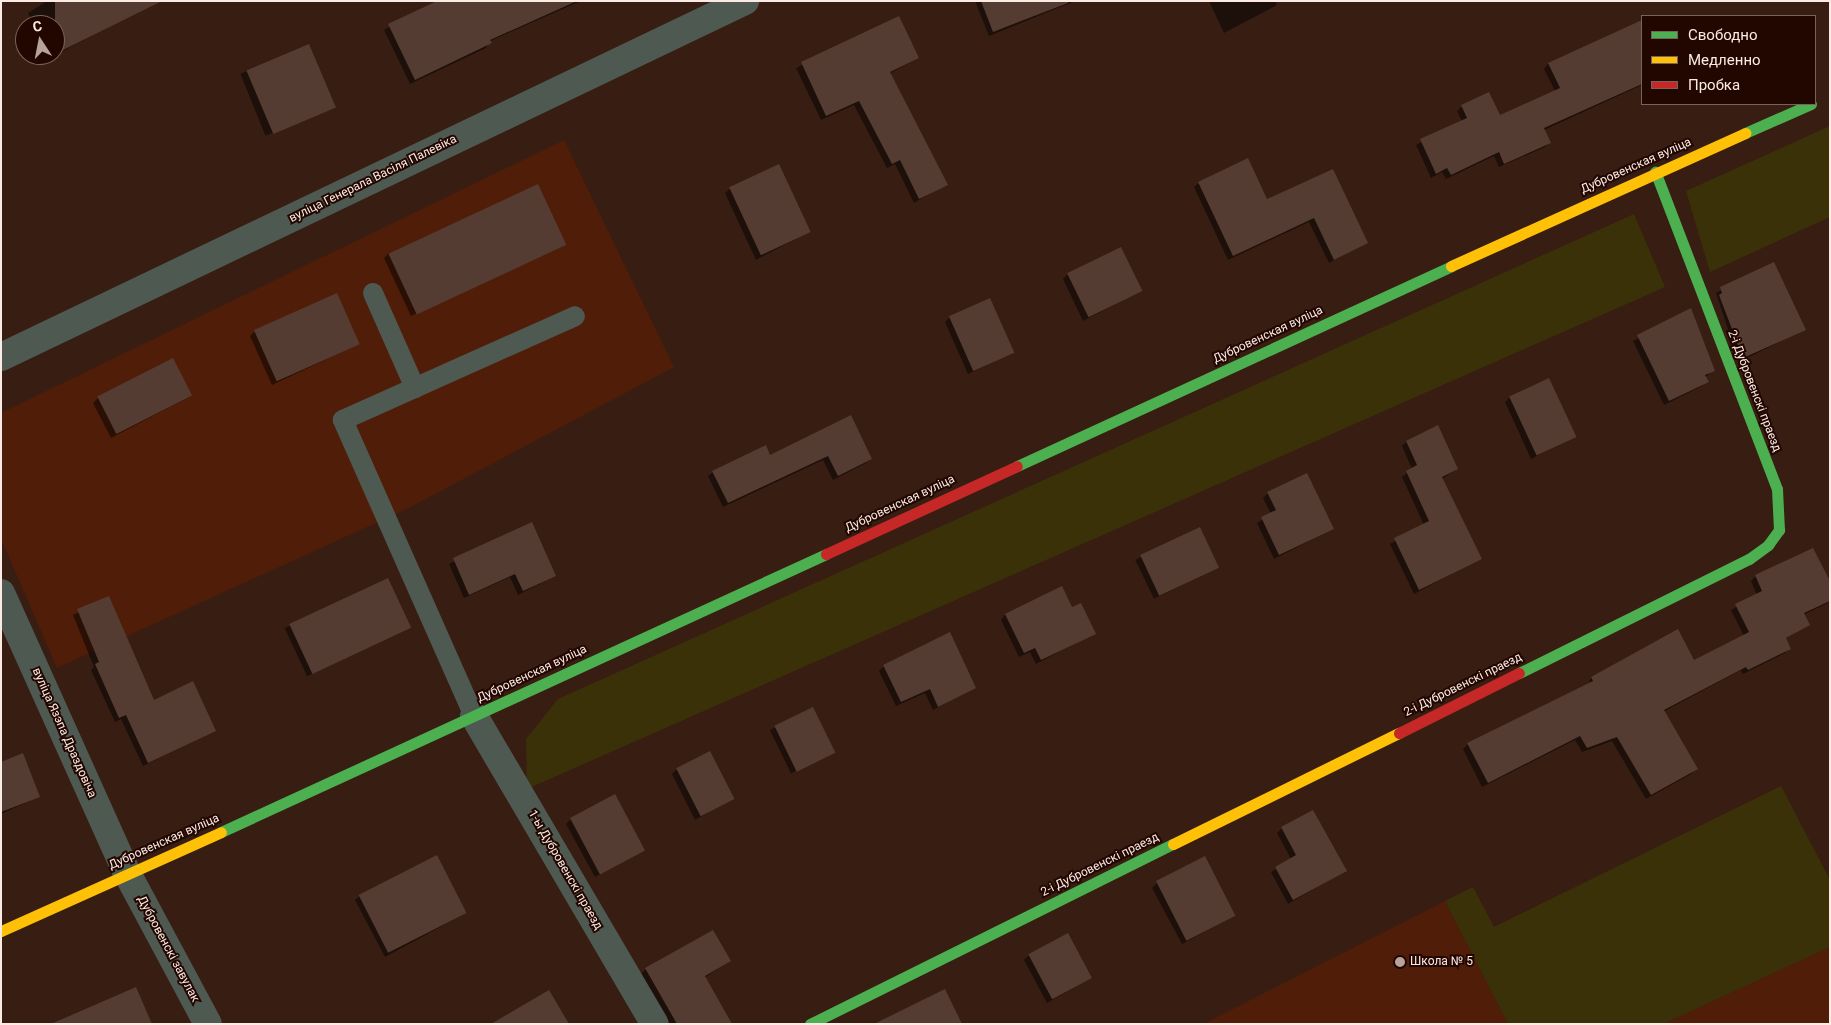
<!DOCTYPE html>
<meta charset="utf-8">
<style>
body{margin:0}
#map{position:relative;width:1831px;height:1025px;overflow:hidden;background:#381d12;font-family:Roboto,sans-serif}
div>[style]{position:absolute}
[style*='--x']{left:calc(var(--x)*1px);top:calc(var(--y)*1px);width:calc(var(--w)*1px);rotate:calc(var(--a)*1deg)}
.built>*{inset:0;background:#501d08}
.green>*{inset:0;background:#3b3108}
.shadow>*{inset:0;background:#0007;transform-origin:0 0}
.building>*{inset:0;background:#553c32;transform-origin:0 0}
.lane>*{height:20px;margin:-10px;padding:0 10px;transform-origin:10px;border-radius:10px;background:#4e5a51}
.street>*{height:28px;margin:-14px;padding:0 14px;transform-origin:14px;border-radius:14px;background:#4e5a51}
.fast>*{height:11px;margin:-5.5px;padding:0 5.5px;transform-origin:5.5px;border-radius:5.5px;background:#4caf50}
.slow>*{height:11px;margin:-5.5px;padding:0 5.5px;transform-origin:5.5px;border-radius:5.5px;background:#ffc107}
.jam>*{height:11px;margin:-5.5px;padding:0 5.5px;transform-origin:5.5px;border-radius:5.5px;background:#c62828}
.dots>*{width:14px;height:14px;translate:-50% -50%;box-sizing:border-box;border:2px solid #220701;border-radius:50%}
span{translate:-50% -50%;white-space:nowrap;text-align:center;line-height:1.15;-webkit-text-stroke:4px #220701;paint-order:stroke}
.street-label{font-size:12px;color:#fcebe5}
.poi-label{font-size:12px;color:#fcebe5}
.left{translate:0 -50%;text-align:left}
.frame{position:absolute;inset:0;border:2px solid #fcebe5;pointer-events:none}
.legend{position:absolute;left:1641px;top:15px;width:175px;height:90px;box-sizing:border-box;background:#220701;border:1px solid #79625c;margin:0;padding:6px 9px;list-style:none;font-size:15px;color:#fcebe5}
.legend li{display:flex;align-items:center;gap:10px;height:25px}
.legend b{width:25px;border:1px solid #79625c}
.north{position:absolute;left:15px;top:15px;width:50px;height:50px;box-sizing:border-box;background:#220701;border:1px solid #79625c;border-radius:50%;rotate:349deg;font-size:14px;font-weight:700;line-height:20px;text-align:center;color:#fcebe5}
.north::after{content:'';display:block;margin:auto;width:18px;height:22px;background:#b7a39b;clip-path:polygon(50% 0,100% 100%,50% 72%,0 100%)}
</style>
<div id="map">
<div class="built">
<i style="clip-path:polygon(564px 140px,674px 367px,409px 508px,57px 668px,1px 539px,1px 413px)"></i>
<i style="clip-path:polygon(1445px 901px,1508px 1024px,1203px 1024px)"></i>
<i style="clip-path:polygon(1830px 947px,1830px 1024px,1663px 1024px)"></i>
</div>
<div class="green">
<i style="clip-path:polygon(1830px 126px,1830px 217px,1710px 272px,1686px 191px)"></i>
<i style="clip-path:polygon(1634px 214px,1665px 287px,527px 789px,526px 739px,558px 699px)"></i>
<i style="clip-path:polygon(1781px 786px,1830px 880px,1830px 947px,1663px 1024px,1508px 1024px,1445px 901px,1473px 887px,1494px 927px)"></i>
</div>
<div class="shadow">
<i style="clip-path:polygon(47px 1px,119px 1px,127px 17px,50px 58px,49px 55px,55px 55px,55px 25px,34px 25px,28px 13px)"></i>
<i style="clip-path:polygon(439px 1px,581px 1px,490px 41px,486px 48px,410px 84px,384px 30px)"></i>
<i style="clip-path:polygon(975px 1px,1075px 1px,989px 36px)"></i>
<i style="clip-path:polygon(1209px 1px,1275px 1px,1277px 5px,1224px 33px)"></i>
<i style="clip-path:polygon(899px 18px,918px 58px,889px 74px,946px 184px,914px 203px,895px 164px,887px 168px,854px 105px,821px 120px,796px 68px)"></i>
<i style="clip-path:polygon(1642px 21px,1642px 85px,1544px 130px,1550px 143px,1545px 147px,1499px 167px,1494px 156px,1446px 179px,1442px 172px,1431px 178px,1416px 145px,1462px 121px,1457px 111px,1462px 106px,1499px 116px,1555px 91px,1544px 69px,1548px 64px)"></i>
<i style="left:309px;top:46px;width:67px;height:74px;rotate:68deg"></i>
<i style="clip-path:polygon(1333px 170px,1367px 243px,1329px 263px,1309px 222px,1228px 260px,1194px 187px,1199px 183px,1267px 201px)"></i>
<i style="clip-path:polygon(730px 189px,809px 232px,756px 260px,725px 193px)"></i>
<i style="clip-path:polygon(564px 245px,411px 316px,384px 258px,389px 253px)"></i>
<i style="clip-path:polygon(1773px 263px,1804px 330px,1739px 362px,1716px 293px)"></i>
<i style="clip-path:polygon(1068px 274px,1141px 291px,1083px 321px,1063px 279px)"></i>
<i style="clip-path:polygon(1690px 310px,1713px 371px,1705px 377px,1707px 382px,1702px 386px,1664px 405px,1633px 341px)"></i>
<i style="clip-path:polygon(950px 317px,1013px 352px,968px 374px,945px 322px)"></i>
<i style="clip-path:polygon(255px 331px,359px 344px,272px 385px,250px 336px)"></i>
<i style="clip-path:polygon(191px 396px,111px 438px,93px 403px,98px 398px)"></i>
<i style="clip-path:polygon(1510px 397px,1574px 437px,1531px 459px,1505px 402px)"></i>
<i style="clip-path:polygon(850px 417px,871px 459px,866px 463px,833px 480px,823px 460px,723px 507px,708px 476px,713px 472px,770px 456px)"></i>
<i style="clip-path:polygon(1406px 442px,1457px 469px,1442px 479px,1481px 558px,1414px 594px,1390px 544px,1424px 525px,1402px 477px,1412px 469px,1402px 446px)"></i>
<i style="clip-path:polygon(1268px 493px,1333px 529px,1274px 559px,1257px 523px,1271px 514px,1263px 498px)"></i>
<i style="clip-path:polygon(531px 524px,555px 576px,518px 595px,510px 577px,464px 598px,449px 564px)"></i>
<i style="left:1199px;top:529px;width:43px;height:71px;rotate:64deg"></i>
<i style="clip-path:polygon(1756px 576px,1830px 584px,1830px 602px,1803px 615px,1808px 625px,1785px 639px,1789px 648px,1785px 653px,1743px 674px,1741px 670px,1663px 712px,1696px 769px,1691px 774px,1646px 799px,1612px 741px,1582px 752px,1575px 740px,1482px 787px,1463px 749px,1468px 744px,1588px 685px,1591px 678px,1677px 631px,1693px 661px,1744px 636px,1731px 610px,1757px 595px,1751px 581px)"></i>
<i style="left:388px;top:580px;width:53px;height:114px;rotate:65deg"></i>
<i style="clip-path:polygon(108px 598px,153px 702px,215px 731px,143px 766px,121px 719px,115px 722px,91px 670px,94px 667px,73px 615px)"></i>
<i style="clip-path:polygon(1072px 608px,1095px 633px,1036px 664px,1030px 652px,1019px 657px,1001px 620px,1005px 615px)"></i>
<i style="clip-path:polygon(884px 666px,975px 687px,933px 710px,925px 693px,896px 706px,879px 671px)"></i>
<i style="left:813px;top:709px;width:48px;height:48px;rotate:64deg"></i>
<i style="clip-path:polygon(1px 763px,38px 797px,1px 814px)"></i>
<i style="clip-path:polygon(677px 769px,733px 798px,695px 820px,672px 774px)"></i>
<i style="clip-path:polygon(571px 819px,643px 849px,595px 877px,566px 824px)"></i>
<i style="clip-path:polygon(1282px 828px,1345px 871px,1288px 904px,1271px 872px,1291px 859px,1277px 833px)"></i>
<i style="clip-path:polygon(1157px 883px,1234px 916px,1182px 944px,1152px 888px)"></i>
<i style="clip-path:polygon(360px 896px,466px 913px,385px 957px,355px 900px)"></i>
<i style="clip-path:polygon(1029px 955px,1091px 978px,1047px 1003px,1024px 960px)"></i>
<i style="clip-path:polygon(730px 961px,704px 978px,722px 1024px,670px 1024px,641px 974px,646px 969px)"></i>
</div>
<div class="building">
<i style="clip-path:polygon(55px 1px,162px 1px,55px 54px)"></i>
<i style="clip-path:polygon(437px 1px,577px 1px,490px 40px,492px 43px,415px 80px,388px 24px)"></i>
<i style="clip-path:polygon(981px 1px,1068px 1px,1068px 3px,993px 32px)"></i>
<i style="clip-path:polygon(899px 16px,919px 58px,890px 72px,948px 185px,919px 199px,900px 160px,892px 164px,859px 101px,826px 116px,801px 62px)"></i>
<i style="clip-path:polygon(1642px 20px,1642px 84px,1544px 128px,1551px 143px,1504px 164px,1499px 152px,1451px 175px,1447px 168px,1436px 174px,1420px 139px,1467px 118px,1461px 105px,1489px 92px,1500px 115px,1560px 88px,1548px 63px)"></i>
<i style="left:309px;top:44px;width:69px;height:68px;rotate:67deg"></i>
<i style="clip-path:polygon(1248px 158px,1267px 199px,1333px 169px,1368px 243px,1334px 260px,1314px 218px,1233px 256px,1198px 182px)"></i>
<i style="left:779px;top:164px;width:75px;height:55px;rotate:65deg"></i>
<i style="left:538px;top:184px;width:67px;height:165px;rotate:65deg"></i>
<i style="left:1121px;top:247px;width:49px;height:60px;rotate:64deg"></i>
<i style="clip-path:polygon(1774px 262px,1806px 330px,1743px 358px,1719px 295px,1722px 293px,1720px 287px)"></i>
<i style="left:337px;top:293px;width:56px;height:91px;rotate:66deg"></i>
<i style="left:990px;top:298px;width:60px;height:45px;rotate:66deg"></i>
<i style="clip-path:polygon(1691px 308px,1715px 371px,1705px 375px,1709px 382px,1669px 401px,1637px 335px)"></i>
<i style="left:173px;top:358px;width:42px;height:85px;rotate:63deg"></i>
<i style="left:1549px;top:378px;width:65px;height:44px;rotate:65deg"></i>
<i style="clip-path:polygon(851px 415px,872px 459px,838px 476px,828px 456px,728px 503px,712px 471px,766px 445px,770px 455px)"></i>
<i style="clip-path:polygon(1438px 425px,1458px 469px,1442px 477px,1482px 559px,1419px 590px,1394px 538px,1429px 521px,1406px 471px,1417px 465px,1406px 441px)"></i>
<i style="clip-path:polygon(1307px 473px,1334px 529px,1279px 555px,1261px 517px,1276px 510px,1267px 492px)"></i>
<i style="clip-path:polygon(532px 522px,556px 576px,523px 591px,515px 574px,469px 595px,453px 558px)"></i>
<i style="left:1200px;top:527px;width:45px;height:66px;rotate:65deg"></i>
<i style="clip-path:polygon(1813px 548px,1830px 581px,1830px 601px,1804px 613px,1810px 625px,1786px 638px,1791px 649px,1748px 670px,1746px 667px,1664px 710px,1698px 769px,1651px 795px,1617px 737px,1587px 748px,1580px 736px,1488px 783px,1467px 743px,1593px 681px,1591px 677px,1678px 629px,1694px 660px,1749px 632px,1735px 604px,1762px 591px,1755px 575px)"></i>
<i style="left:388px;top:578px;width:55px;height:109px;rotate:65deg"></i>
<i style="clip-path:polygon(1062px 586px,1072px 607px,1081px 603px,1096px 634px,1041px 660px,1035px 648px,1024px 653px,1005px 614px)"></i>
<i style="clip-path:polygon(109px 596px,154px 700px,193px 681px,216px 731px,148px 763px,126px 715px,119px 718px,95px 664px,99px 662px,77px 609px)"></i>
<i style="clip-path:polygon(950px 632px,976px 688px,938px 707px,930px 689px,901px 702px,883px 665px)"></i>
<i style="left:813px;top:707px;width:51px;height:43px;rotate:64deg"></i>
<i style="left:710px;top:751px;width:54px;height:38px;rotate:63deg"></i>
<i style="clip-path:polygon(23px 753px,40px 797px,1px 812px,1px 762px)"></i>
<i style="left:615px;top:794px;width:64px;height:51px;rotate:62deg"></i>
<i style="clip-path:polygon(1313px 810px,1347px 871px,1293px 900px,1275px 867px,1296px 855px,1281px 827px)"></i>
<i style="left:437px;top:855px;width:65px;height:88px;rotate:63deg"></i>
<i style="left:1205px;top:856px;width:67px;height:55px;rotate:63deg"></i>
<i style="clip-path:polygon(713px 930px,731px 961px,705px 976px,732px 1024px,677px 1024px,645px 968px)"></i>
<i style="left:1068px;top:933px;width:51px;height:45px;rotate:62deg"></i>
<i style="clip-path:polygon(136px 987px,152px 1024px,51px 1024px)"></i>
<i style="clip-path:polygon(945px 989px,962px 1024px,874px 1024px)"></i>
<i style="clip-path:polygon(549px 990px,569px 1024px,491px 1024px)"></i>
</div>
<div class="lane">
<i style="--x:373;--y:293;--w:104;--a:66.1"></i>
<i style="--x:474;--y:716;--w:324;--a:-113.9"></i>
<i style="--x:343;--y:420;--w:254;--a:-24.1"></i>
</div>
<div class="street">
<i style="--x:1;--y:357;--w:825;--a:-25.57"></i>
<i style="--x:1;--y:593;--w:307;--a:65.8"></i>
<i style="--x:127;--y:873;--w:171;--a:61.8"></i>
<i style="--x:474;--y:716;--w:357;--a:59.6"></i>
</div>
<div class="fast">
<i style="--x:1745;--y:133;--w:72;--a:-23.7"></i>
<i style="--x:1017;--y:466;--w:478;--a:-24.7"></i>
<i style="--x:1519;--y:673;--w:257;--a:-26.4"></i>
<i style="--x:1749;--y:559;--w:24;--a:-36"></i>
<i style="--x:1768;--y:545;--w:19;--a:-54"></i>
<i style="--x:1779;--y:530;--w:41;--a:-92.8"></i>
<i style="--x:1777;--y:489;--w:340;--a:-111"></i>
<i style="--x:221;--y:832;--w:666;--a:-24.68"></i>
<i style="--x:810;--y:1024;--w:405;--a:-26.4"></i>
</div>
<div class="slow">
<i style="--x:1451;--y:266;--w:323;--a:-24.3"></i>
<i style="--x:1173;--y:844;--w:252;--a:-26.2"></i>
<i style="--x:1;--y:931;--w:241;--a:-24.2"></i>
</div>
<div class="jam">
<i style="--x:826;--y:554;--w:210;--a:-24.7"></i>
<i style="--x:1399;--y:733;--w:134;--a:-26.6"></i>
</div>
<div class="dots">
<i style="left:1400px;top:962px;background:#b7a39b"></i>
</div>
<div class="street-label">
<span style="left:1636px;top:166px;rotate:-24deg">Дубровенская вуліца</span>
<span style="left:373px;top:179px;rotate:-26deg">вуліца Генерала Васіля Палевіка</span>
<span style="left:1268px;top:335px;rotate:-25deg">Дубровенская вуліца</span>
<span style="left:1754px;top:391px;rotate:69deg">2-і Дубровенскі праезд</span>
<span style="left:900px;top:504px;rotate:-25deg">Дубровенская вуліца</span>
<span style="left:532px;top:674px;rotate:-25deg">Дубровенская вуліца</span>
<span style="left:1463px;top:685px;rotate:-26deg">2-і Дубровенскі праезд</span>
<span style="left:64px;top:733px;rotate:66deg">вуліца Язэпа Драздовіча</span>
<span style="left:164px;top:842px;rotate:-24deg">Дубровенская вуліца</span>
<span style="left:1100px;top:865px;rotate:-26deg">2-і Дубровенскі праезд</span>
<span style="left:565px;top:870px;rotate:60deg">1-ы Дубровенскі праезд</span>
<span style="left:168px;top:949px;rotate:62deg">Дубровенскі завулак</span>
</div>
<div class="poi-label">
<span class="left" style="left:1410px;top:962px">Школа № 5</span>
</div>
<div class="frame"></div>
<ul class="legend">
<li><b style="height:6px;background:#4caf50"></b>Свободно</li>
<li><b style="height:6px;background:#ffc107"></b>Медленно</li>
<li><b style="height:6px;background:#c62828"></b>Пробка</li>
</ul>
<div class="north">С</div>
</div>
